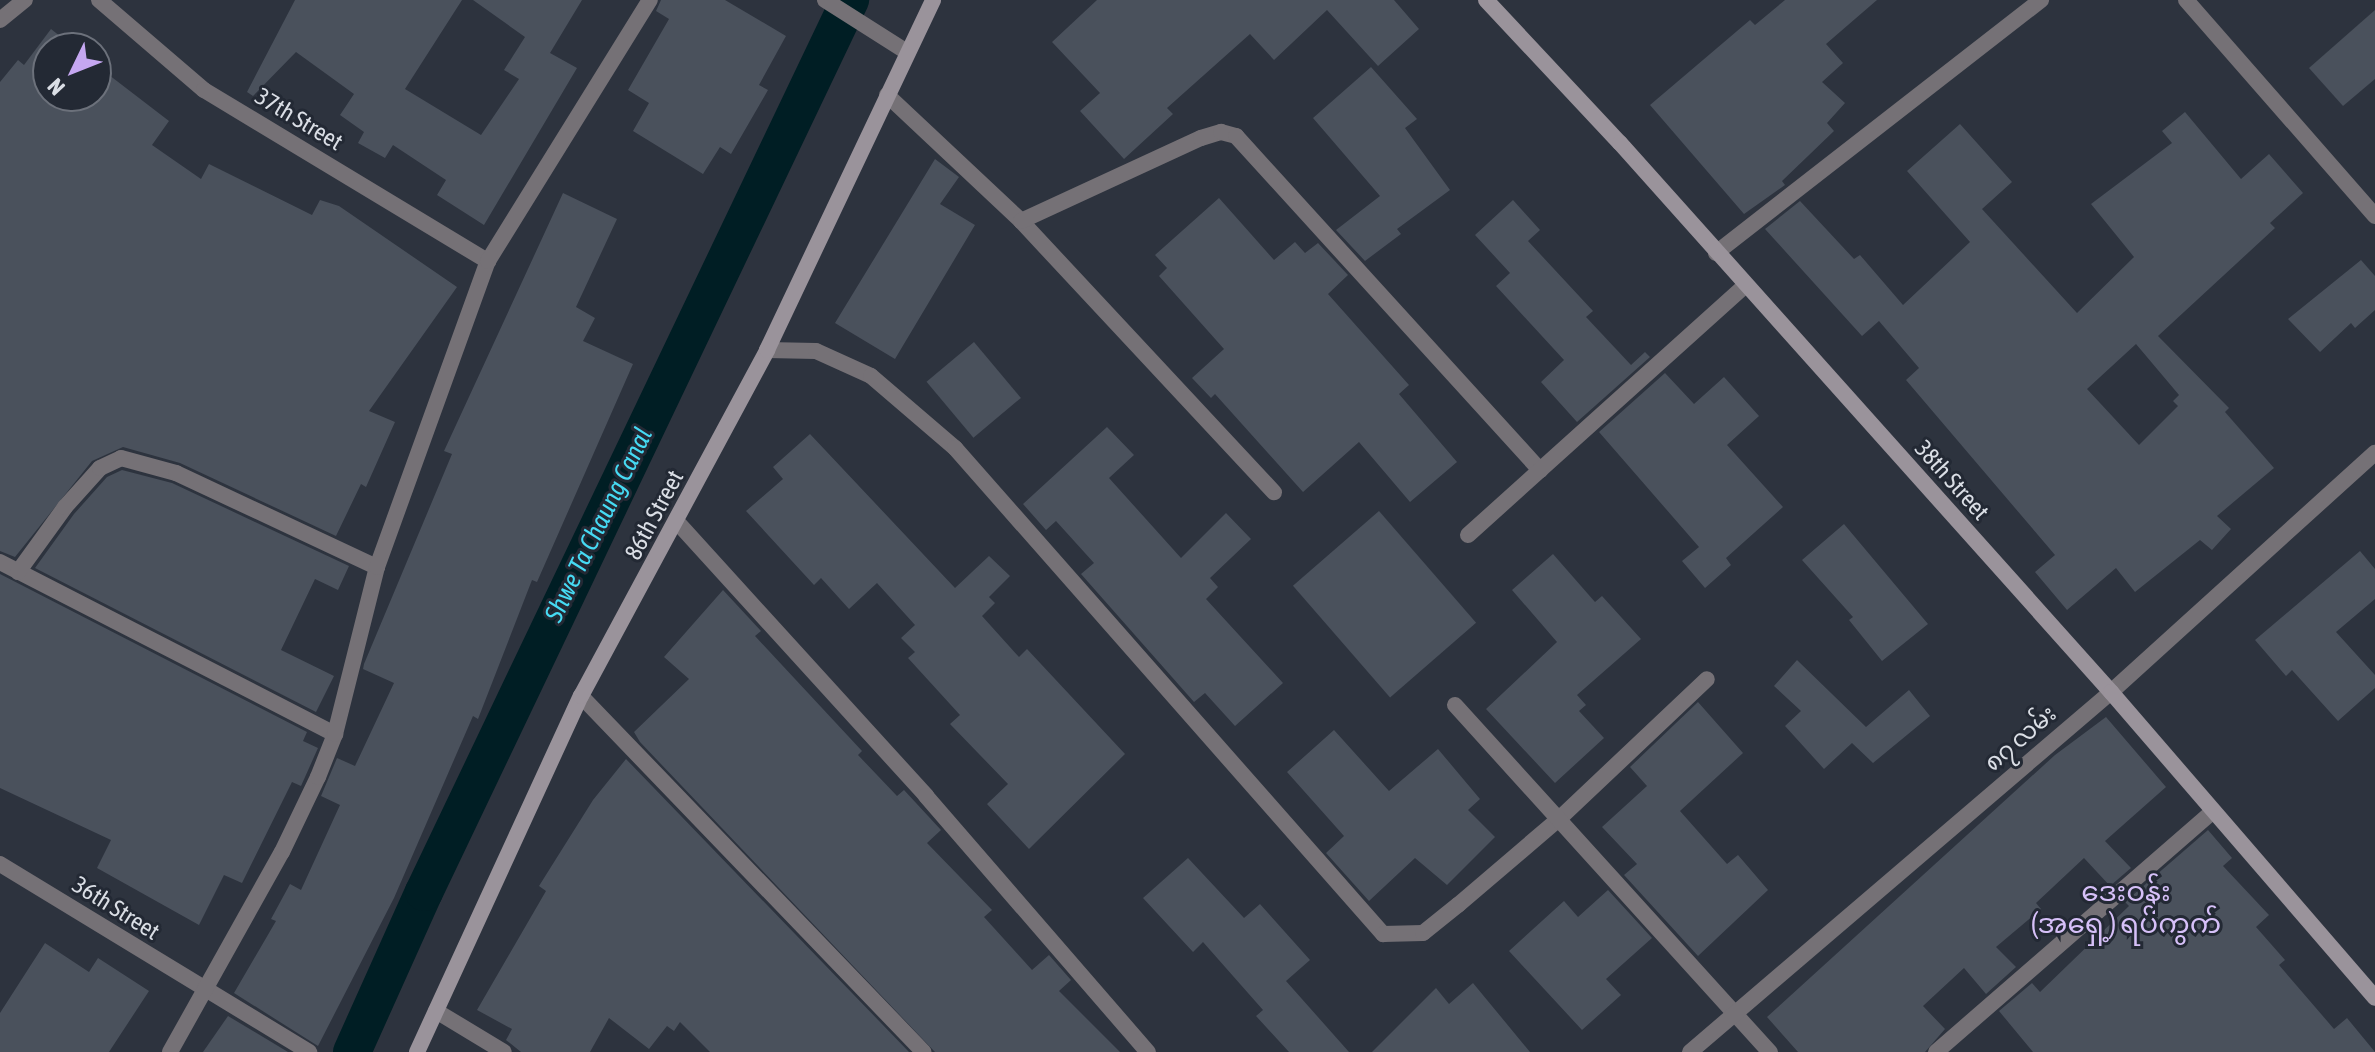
<!DOCTYPE html>
<meta charset="utf-8">
<style>
body{margin:0}
#map{position:relative;width:2375px;height:1052px;overflow:hidden;background:#2d333e;font-family:"Asap Condensed","Noto Sans Myanmar",sans-serif}
div>[style]{position:absolute}
[style*='--x']{left:calc(var(--x)*1px);top:calc(var(--y)*1px);width:calc(var(--w)*1px);rotate:calc(var(--a)*1deg)}
.canal>*{height:38px;margin:-19px;padding:0 19px;transform-origin:19px;border-radius:19px;background:#001e24}
.building>*{inset:0;background:#4a515c;transform-origin:0 0}
.street>*{height:16px;margin:-8px;padding:0 8px;transform-origin:8px;border-radius:8px;background:#757176}
.secondary>*{height:16px;margin:-8px;padding:0 8px;transform-origin:8px;border-radius:8px;background:#9a939b}
span{translate:-50% -50%;white-space:nowrap;text-align:center;line-height:1.15;-webkit-text-stroke:6px #232934;paint-order:stroke}
.street-label{font-size:24px;color:#dadee5}
.water-label{font-size:26px;color:#46daf3;font-style:italic}
.quarter-label{font-size:28px;color:#d6c0f8}
.north{position:absolute;left:32px;top:32px;width:80px;height:80px;box-sizing:border-box;background:#232934;border:2px solid #6c717b;border-radius:50%;rotate:227deg;font-size:22px;font-weight:700;line-height:32px;text-align:center;color:#dadee5}
.north::after{content:'';display:block;margin:auto;width:28px;height:36px;background:#c5a7f1;clip-path:polygon(50% 0,100% 100%,50% 72%,0 100%)}
</style>
<div id="map">
<div class="canal">
<i style="--x:352;--y:1052;--w:175;--a:-65.8"></i>
<i style="--x:424;--y:892;--w:989;--a:-64.47"></i>
</div>
<div class="building">
<i style="clip-path:polygon(295px 0,462px 0,405px 89px,481px 135px,519px 79px,504px 70px,525px 37px,473px 0,582px 0,550px 53px,577px 68px,484px 225px,437px 195px,446px 180px,393px 145px,385px 158px,358px 143px,364px 132px,340px 115px,354px 94px,296px 52px,253px 96px,247px 92px)"></i>
<i style="clip-path:polygon(661px 0,725px 0,786px 36px,759px 85px,768px 90px,731px 154px,720px 147px,703px 174px,633px 131px,649px 103px,628px 90px,669px 19px,656px 11px)"></i>
<i style="clip-path:polygon(1097px 0,1394px 0,1419px 29px,1378px 66px,1327px 10px,1274px 60px,1250px 34px,1167px 108px,1173px 114px,1124px 159px,1080px 111px,1100px 93px,1052px 42px)"></i>
<i style="clip-path:polygon(1785px 0,1877px 0,1826px 44px,1843px 63px,1822px 82px,1845px 103px,1827px 123px,1834px 131px,1782px 181px,1785px 185px,1744px 214px,1650px 105px,1750px 20px,1755px 25px)"></i>
<i style="clip-path:polygon(2375px 10px,2375px 79px,2343px 106px,2309px 68px)"></i>
<i style="clip-path:polygon(51px 29px,75px 48px,48px 48px,48px 96px,96px 96px,96px 65px,169px 121px,152px 145px,201px 179px,209px 164px,312px 215px,320px 200px,339px 206px,457px 287px,369px 411px,395px 422px,366px 487px,361px 484px,336px 536px,180px 463px,123px 447px,92px 461px,15px 557px,0 551px,0 82px,18px 60px,24px 65px)"></i>
<i style="clip-path:polygon(1371px 67px,1417px 119px,1405px 128px,1450px 190px,1397px 229px,1401px 234px,1365px 261px,1336px 230px,1380px 196px,1313px 118px)"></i>
<i style="clip-path:polygon(evenodd,2185px 112px,2241px 179px,2269px 154px,2303px 193px,2270px 223px,2275px 228px,2158px 336px,2229px 408px,2225px 412px,2274px 468px,2217px 516px,2231px 529px,2212px 550px,2200px 540px,2135px 592px,2116px 568px,2067px 610px,2035px 572px,2055px 555px,1906px 380px,1919px 368px,1879px 321px,1862px 336px,1765px 229px,1800px 201px,1854px 259px,1860px 255px,1903px 305px,1970px 242px,1907px 171px,1960px 124px,2012px 182px,1982px 209px,2077px 313px,2134px 257px,2091px 204px,2172px 143px,2162px 131px,2185px 112px,2136px 344px,2179px 395px,2173px 401px,2178px 406px,2139px 445px,2087px 389px,2136px 344px)"></i>
<i style="clip-path:polygon(935px 159px,959px 177px,940px 204px,975px 225px,895px 359px,835px 323px)"></i>
<i style="clip-path:polygon(563px 193px,617px 219px,576px 307px,595px 318px,583px 341px,633px 364px,537px 582px,532px 580px,478px 719px,473px 716px,394px 898px,318px 1046px,234px 993px,276px 921px,271px 919px,290px 884px,301px 890px,340px 805px,321px 796px,337px 758px,355px 766px,394px 683px,363px 669px,364px 664px,452px 454px,444px 451px)"></i>
<i style="clip-path:polygon(1219px 198px,1274px 260px,1295px 242px,1305px 253px,1318px 243px,1348px 275px,1328px 294px,1409px 385px,1399px 394px,1457px 462px,1410px 502px,1359px 442px,1303px 492px,1215px 394px,1211px 398px,1192px 378px,1224px 349px,1159px 276px,1167px 268px,1155px 255px)"></i>
<i style="clip-path:polygon(1513px 200px,1540px 230px,1528px 241px,1593px 311px,1586px 317px,1631px 365px,1645px 352px,1650px 357px,1577px 422px,1541px 382px,1564px 360px,1496px 286px,1510px 273px,1475px 235px)"></i>
<i style="clip-path:polygon(2361px 260px,2375px 276px,2375px 310px,2355px 328px,2351px 323px,2320px 352px,2288px 319px)"></i>
<i style="left:974px;top:342px;width:73px;height:62px;rotate:50deg"></i>
<i style="clip-path:polygon(1665px 373px,1694px 404px,1724px 377px,1759px 416px,1727px 445px,1783px 507px,1726px 558px,1731px 565px,1705px 588px,1682px 561px,1699px 547px,1599px 432px)"></i>
<i style="clip-path:polygon(1107px 427px,1134px 455px,1109px 478px,1181px 558px,1226px 513px,1251px 539px,1210px 578px,1218px 587px,1206px 599px,1283px 683px,1235px 726px,1205px 693px,1194px 702px,1081px 574px,1094px 563px,1056px 521px,1046px 530px,1023px 504px)"></i>
<i style="clip-path:polygon(810px 434px,955px 588px,989px 556px,1010px 576px,989px 597px,995px 603px,982px 616px,1019px 657px,1027px 649px,1125px 754px,1029px 849px,987px 804px,1008px 784px,950px 724px,960px 715px,908px 658px,915px 652px,901px 638px,915px 625px,877px 583px,849px 609px,821px 578px,814px 585px,746px 511px,783px 479px,773px 467px)"></i>
<i style="clip-path:polygon(122px 470px,172px 483px,349px 566px,338px 590px,315px 579px,281px 650px,334px 676px,316px 712px,35px 568px,74px 514px,107px 477px)"></i>
<i style="left:1379px;top:511px;width:148px;height:114px;rotate:49deg"></i>
<i style="clip-path:polygon(1844px 524px,1928px 624px,1882px 661px,1849px 620px,1853px 617px,1802px 560px)"></i>
<i style="clip-path:polygon(2360px 551px,2375px 569px,2375px 599px,2336px 632px,2375px 675px,2375px 688px,2338px 721px,2292px 670px,2286px 676px,2255px 640px)"></i>
<i style="clip-path:polygon(1553px 554px,1595px 602px,1602px 596px,1641px 639px,1577px 695px,1586px 705px,1579px 711px,1604px 738px,1555px 783px,1486px 709px,1557px 642px,1512px 590px)"></i>
<i style="clip-path:polygon(0 574px,307px 732px,303px 741px,318px 748px,301px 786px,292px 782px,242px 883px,224px 875px,199px 925px,97px 868px,111px 840px,0 788px)"></i>
<i style="clip-path:polygon(723px 590px,761px 631px,755px 636px,862px 751px,858px 755px,897px 796px,904px 790px,941px 830px,927px 843px,992px 910px,984px 917px,1032px 970px,1049px 955px,1071px 980px,1059px 991px,1120px 1052px,935px 1052px,640px 742px,634px 732px,689px 679px,664px 657px)"></i>
<i style="clip-path:polygon(1797px 660px,1866px 727px,1909px 690px,1930px 716px,1873px 763px,1852px 743px,1824px 769px,1785px 726px,1801px 711px,1774px 686px)"></i>
<i style="clip-path:polygon(1698px 702px,1743px 753px,1680px 811px,1727px 864px,1738px 855px,1768px 890px,1698px 956px,1624px 875px,1637px 864px,1602px 827px,1647px 786px,1630px 767px)"></i>
<i style="clip-path:polygon(2106px 717px,2166px 787px,2105px 841px,2131px 868px,2110px 886px,2084px 858px,2036px 903px,2041px 909px,1996px 947px,2016px 967px,1986px 994px,1964px 968px,1923px 1006px,1945px 1029px,1925px 1052px,1798px 1052px,1767px 1017px,2055px 755px)"></i>
<i style="clip-path:polygon(1334px 730px,1389px 791px,1438px 749px,1480px 799px,1468px 810px,1495px 837px,1447px 885px,1415px 858px,1369px 901px,1326px 853px,1344px 836px,1287px 772px)"></i>
<i style="clip-path:polygon(626px 759px,909px 1052px,710px 1052px,680px 1022px,674px 1031px,667px 1026px,649px 1049px,609px 1018px,590px 1052px,521px 1052px,506px 1040px,512px 1029px,477px 1010px,546px 891px,539px 886px,593px 800px)"></i>
<i style="clip-path:polygon(2208px 830px,2232px 858px,2223px 866px,2269px 915px,2256px 927px,2285px 960px,2279px 965px,2334px 1029px,2347px 1018px,2375px 1052px,2033px 1052px,1999px 1011px,2032px 983px,2040px 992px,2129px 906px,2125px 902px)"></i>
<i style="clip-path:polygon(1188px 858px,1244px 918px,1260px 904px,1310px 960px,1286px 981px,1349px 1052px,1289px 1052px,1256px 1016px,1263px 1010px,1203px 942px,1193px 952px,1143px 898px)"></i>
<i style="clip-path:polygon(1608px 890px,1652px 938px,1606px 979px,1621px 995px,1582px 1030px,1509px 951px,1564px 901px,1578px 917px)"></i>
<i style="clip-path:polygon(45px 943px,89px 972px,98px 958px,149px 991px,109px 1052px,0 1052px,0 1013px)"></i>
<i style="clip-path:polygon(1473px 983px,1530px 1052px,1372px 1052px,1436px 988px,1449px 1004px)"></i>
<i style="clip-path:polygon(228px 1016px,288px 1052px,203px 1052px)"></i>
</div>
<div class="street">
<i style="--x:99;--y:0;--w:138;--a:40.6"></i>
<i style="--x:204;--y:90;--w:332;--a:31.1"></i>
<i style="--x:825;--y:0;--w:97;--a:32.4"></i>
<i style="--x:2186;--y:0;--w:287;--a:48.8"></i>
<i style="--x:0;--y:20;--w:32;--a:-39"></i>
<i style="--x:887;--y:95;--w:184;--a:43.2"></i>
<i style="--x:1021;--y:221;--w:371;--a:47"></i>
<i style="--x:1021;--y:221;--w:198;--a:-24.8"></i>
<i style="--x:1201;--y:138;--w:21;--a:-17"></i>
<i style="--x:1221;--y:132;--w:16;--a:15"></i>
<i style="--x:1236;--y:136;--w:452;--a:47.7"></i>
<i style="--x:1716;--y:253;--w:412;--a:-37.9"></i>
<i style="--x:767;--y:350;--w:49;--a:1.2"></i>
<i style="--x:816;--y:351;--w:60;--a:24.4"></i>
<i style="--x:871;--y:376;--w:111;--a:40.6"></i>
<i style="--x:955;--y:448;--w:648;--a:48.63"></i>
<i style="--x:1383;--y:934;--w:40;--a:-1.4"></i>
<i style="--x:1423;--y:933;--w:45;--a:-38.7"></i>
<i style="--x:1458;--y:905;--w:134;--a:-40.5"></i>
<i style="--x:1560;--y:818;--w:202;--a:-43.4"></i>
<i style="--x:678;--y:523;--w:369;--a:47.7"></i>
<i style="--x:926;--y:796;--w:339;--a:49.1"></i>
<i style="--x:1468;--y:535;--w:372;--a:-42"></i>
<i style="--x:0;--y:562;--w:377;--a:27.2"></i>
<i style="--x:18;--y:572;--w:80;--a:-54.1"></i>
<i style="--x:65;--y:507;--w:52;--a:-48.1"></i>
<i style="--x:100;--y:468;--w:23;--a:-25"></i>
<i style="--x:121;--y:458;--w:57;--a:15.3"></i>
<i style="--x:176;--y:473;--w:222;--a:25.1"></i>
<i style="--x:581;--y:696;--w:494;--a:46.1"></i>
<i style="--x:1455;--y:705;--w:469;--a:47.8"></i>
<i style="--x:0;--y:864;--w:362;--a:31.3"></i>
<i style="--x:436;--y:1011;--w:79;--a:31.1"></i>
<i style="--x:170;--y:1052;--w:229;--a:-60.8"></i>
<i style="--x:282;--y:852;--w:83;--a:-64.4"></i>
<i style="--x:318;--y:777;--w:46;--a:-68.4"></i>
<i style="--x:335;--y:734;--w:172;--a:-75.9"></i>
<i style="--x:377;--y:567;--w:326;--a:-70.1"></i>
<i style="--x:488;--y:261;--w:307;--a:-58.2"></i>
<i style="--x:1690;--y:1052;--w:554;--a:-40.53"></i>
<i style="--x:2111;--y:692;--w:356;--a:-42.2"></i>
<i style="--x:1936;--y:1052;--w:367;--a:-41"></i>
</div>
<div class="secondary">
<i style="--x:1486;--y:0;--w:196;--a:46.9"></i>
<i style="--x:1620;--y:143;--w:737;--a:48.19"></i>
<i style="--x:2111;--y:692;--w:404;--a:49.2"></i>
<i style="--x:417;--y:1052;--w:392;--a:-65.3"></i>
<i style="--x:581;--y:696;--w:393;--a:-61.7"></i>
<i style="--x:767;--y:350;--w:387;--a:-64.6"></i>
</div>
<div class="street-label">
<span style="left:299px;top:119px;rotate:31deg">37th Street</span>
<span style="left:1952px;top:480px;rotate:48deg">38th Street</span>
<span style="left:654px;top:515px;rotate:-62deg">86th Street</span>
<span style="left:2020px;top:738px;rotate:-41deg">၈၇ လမ်း</span>
<span style="left:116px;top:908px;rotate:32deg">36th Street</span>
</div>
<div class="water-label">
<span style="left:599px;top:525px;rotate:-64deg">Shwe Ta Chaung Canal</span>
</div>
<div class="quarter-label">
<span style="left:2126px;top:907px">ဒေးဝန်း<br>(အရှေ့) ရပ်ကွက်</span>
</div>
<div class="north">N</div>
</div>
